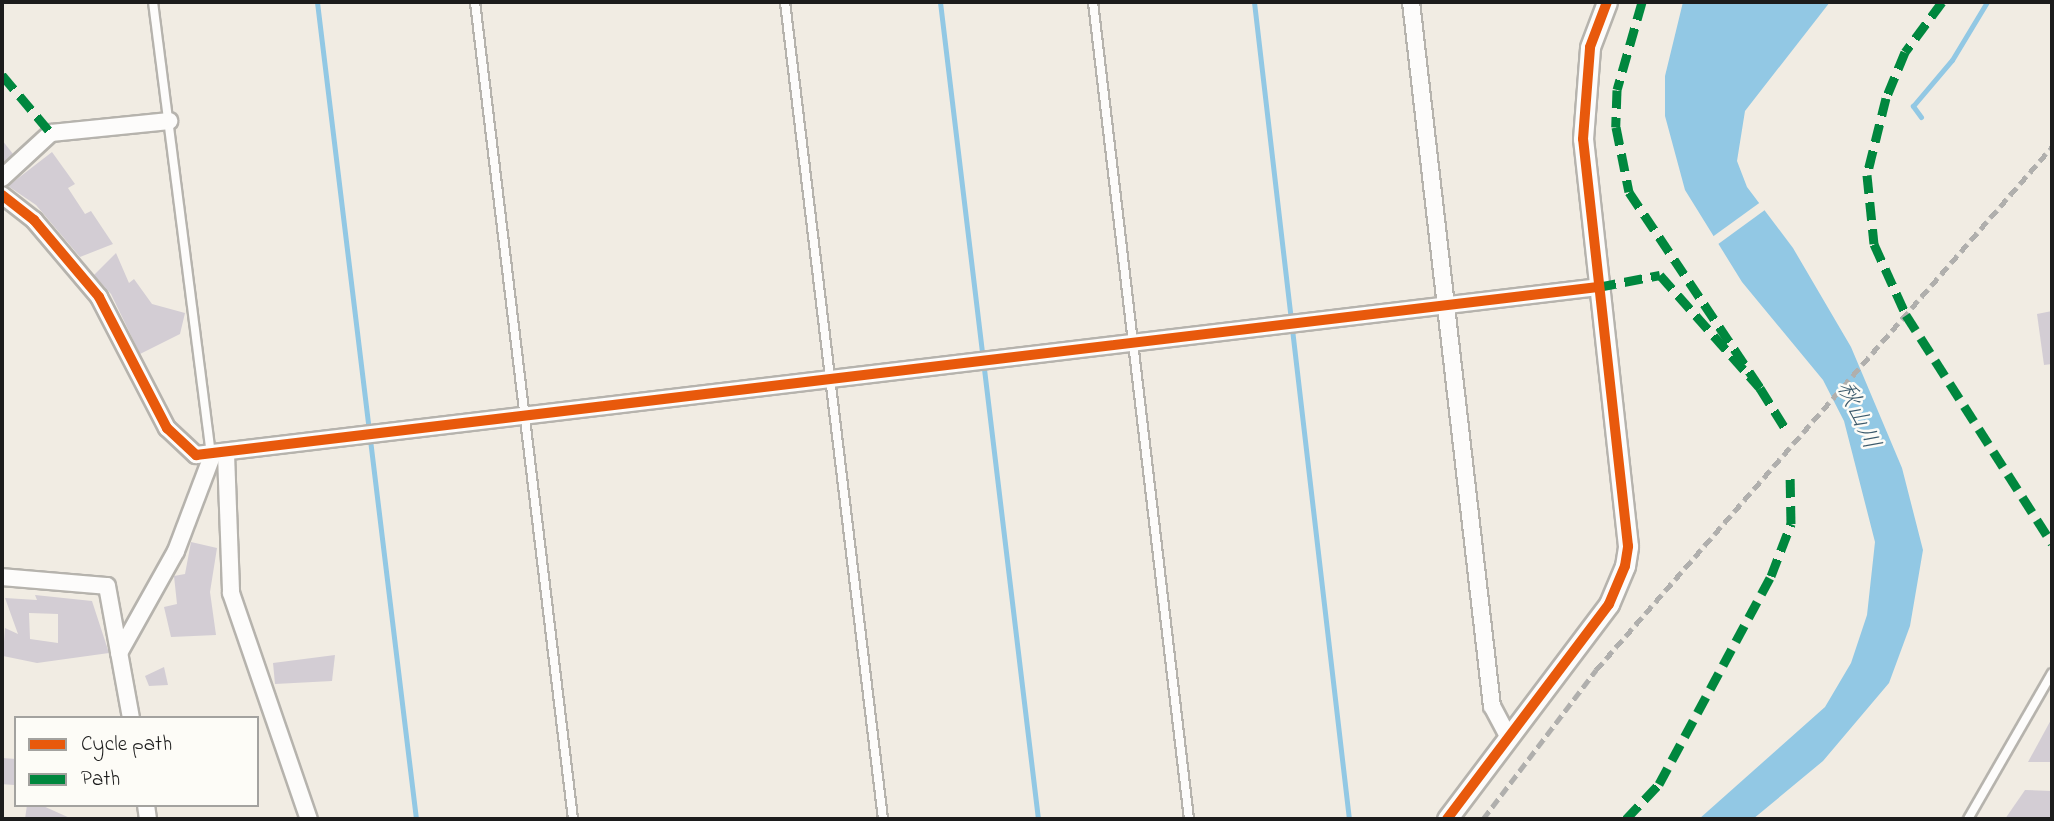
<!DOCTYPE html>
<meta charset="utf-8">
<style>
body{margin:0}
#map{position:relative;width:2054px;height:821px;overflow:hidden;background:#f1ece3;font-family:"Indie Flower","Klee One",sans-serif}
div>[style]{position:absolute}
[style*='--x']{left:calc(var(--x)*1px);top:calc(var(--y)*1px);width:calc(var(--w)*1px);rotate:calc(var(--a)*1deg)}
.water>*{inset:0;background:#92c8e4}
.pier>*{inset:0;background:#f1ece3;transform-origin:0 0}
.stream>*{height:5px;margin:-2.5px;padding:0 2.5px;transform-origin:2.5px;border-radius:2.5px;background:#92c8e4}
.building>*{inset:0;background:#d3cdd4;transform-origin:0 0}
.roads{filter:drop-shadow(2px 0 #b6b3ad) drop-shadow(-2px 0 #b6b3ad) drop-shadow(0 2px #b6b3ad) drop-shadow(0 -2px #b6b3ad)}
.service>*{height:8px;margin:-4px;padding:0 4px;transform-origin:4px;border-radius:4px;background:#fdfcfb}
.minor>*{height:16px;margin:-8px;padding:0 8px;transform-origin:8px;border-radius:8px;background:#fdfcfb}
.tertiary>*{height:19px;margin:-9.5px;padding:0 9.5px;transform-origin:9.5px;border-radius:9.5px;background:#fdfcfb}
.rail>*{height:5px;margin-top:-2.5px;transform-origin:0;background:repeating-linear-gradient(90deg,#b0afad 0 10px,transparent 0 15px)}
.quiet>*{height:9px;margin-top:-4.5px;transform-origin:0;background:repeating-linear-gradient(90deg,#00873e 0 18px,transparent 0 27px)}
.cycleway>*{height:10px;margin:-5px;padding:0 5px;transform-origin:5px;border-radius:5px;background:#e8590c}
span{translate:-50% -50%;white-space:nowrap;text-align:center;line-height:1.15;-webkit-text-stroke:5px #fdfcf7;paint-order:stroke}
.water-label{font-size:24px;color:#3b5a6c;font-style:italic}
.frame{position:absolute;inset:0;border:4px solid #1c1c1c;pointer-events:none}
.legend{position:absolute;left:14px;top:716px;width:245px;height:91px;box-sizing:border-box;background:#fdfcf7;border:2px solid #a3a29f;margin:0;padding:9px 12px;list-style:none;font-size:21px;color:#1c1c1c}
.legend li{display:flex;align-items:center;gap:14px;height:35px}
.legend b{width:35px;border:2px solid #a3a29f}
</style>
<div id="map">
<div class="water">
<i style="clip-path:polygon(1683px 2px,1830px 2px,1745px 111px,1737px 161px,1747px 187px,1793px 248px,1851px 347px,1902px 468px,1923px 550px,1910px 626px,1889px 683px,1823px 761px,1753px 819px,1699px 819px,1825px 707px,1851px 663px,1867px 615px,1875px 542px,1844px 421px,1823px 380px,1742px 282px,1685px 190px,1665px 116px,1665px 76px)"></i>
</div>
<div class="pier">
<i style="left:1762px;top:201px;width:9px;height:64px;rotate:54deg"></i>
</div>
<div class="stream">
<i style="--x:317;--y:2;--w:823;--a:83.09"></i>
<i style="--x:940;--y:2;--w:823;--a:83.16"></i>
<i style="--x:1254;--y:2;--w:823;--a:83.37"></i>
<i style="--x:1921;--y:117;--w:14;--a:-126"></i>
<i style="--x:1913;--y:106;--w:60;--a:-49.7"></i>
<i style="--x:1952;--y:60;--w:68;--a:-58.9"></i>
</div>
<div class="building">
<i style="clip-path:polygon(2px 140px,13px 154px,2px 164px)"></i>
<i style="clip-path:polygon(52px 152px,75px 184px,68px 188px,85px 214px,91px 211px,113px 244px,80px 257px,36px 205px,8px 186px)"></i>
<i style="clip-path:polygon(116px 253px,129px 283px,134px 279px,152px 304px,185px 313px,180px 334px,140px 354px,111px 294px,94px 275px)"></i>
<i style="clip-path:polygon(2052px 311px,2052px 364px,2044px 365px,2037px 314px)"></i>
<i style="clip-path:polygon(191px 542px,217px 548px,210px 592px,216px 635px,171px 637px,164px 607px,177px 604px,174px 576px,185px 574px)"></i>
<i style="clip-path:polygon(evenodd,35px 595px,92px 601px,109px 653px,37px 663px,3px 656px,5px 628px,18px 634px,5px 598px,37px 600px,35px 595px,29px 613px,58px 614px,58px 643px,30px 639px,29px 613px)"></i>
<i style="clip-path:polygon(335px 655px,332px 681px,275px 684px,273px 663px)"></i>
<i style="clip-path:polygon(164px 667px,168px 685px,149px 686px,145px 676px)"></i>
<i style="clip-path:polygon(2052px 718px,2052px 762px,2028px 762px)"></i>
<i style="left:2px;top:758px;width:14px;height:26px;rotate:4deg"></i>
<i style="clip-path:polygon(2025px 790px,2052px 791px,2052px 819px,2005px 819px)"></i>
<i style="clip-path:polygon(27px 805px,41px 805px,72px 819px,25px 819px)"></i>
</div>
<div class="roads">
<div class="service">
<i style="--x:153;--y:2;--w:456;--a:82.7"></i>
<i style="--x:475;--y:2;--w:823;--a:83.16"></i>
<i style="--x:785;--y:2;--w:823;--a:83.16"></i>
<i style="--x:1093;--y:2;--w:823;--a:83.3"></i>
<i style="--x:1968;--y:819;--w:168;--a:-60.1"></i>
</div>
<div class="minor">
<i style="--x:1411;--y:2;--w:709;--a:83.44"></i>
<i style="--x:1492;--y:706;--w:32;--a:62"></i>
<i style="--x:2;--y:178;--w:67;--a:-42.6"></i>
<i style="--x:51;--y:133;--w:119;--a:-5.8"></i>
<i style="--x:2;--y:195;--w:41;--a:38"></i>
<i style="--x:34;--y:220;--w:101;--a:49.8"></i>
<i style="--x:99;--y:297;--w:148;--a:62.6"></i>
<i style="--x:167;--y:428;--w:40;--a:43"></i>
<i style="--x:196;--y:455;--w:1412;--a:-6.83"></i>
<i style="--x:226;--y:454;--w:139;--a:87.9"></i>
<i style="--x:231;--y:593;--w:239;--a:71"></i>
<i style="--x:2;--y:577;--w:105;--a:4.9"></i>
<i style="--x:107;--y:586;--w:134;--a:79.7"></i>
<i style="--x:119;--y:653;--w:117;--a:-60.8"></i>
<i style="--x:176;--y:551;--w:102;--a:-69.2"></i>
<i style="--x:146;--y:805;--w:14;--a:82"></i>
</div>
<div class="tertiary">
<i style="--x:1447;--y:819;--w:269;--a:-53"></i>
<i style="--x:1609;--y:604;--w:41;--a:-67.2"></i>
<i style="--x:1625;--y:566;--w:20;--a:-81"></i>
<i style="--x:1628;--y:546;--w:409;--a:-96.3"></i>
<i style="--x:1583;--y:139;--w:92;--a:-85.6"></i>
<i style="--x:1590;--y:47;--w:48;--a:-69.3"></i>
</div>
</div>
<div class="rail">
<i style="--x:1483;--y:819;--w:187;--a:-52.8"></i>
<i style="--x:1596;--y:670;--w:694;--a:-48.92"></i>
</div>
<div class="quiet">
<i style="--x:1642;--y:2;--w:91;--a:105.9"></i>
<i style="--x:1617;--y:90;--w:37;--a:92"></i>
<i style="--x:1616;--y:127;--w:66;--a:78.7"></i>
<i style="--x:1629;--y:192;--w:236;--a:56.2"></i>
<i style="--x:1942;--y:2;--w:62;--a:126.5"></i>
<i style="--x:1905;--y:52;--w:50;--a:112.4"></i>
<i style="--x:1886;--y:98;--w:79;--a:103.9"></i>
<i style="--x:1867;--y:175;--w:69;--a:84.2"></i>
<i style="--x:1874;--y:244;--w:78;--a:65.7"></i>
<i style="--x:1906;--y:315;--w:271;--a:57.4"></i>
<i style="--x:2;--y:75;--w:76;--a:49.8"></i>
<i style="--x:1598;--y:287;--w:63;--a:-11"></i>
<i style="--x:1660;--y:275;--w:151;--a:48.5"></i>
<i style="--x:1760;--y:388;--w:47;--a:58"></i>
<i style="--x:1626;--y:819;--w:48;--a:-46.7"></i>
<i style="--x:1659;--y:784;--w:236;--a:-61.7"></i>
<i style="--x:1771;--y:576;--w:56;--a:-69"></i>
<i style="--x:1791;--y:524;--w:50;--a:-91.1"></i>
</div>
<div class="cycleway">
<i style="--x:2;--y:195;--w:41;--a:38"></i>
<i style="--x:34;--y:220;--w:101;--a:49.8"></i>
<i style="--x:99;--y:297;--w:148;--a:62.6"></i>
<i style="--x:167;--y:428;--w:40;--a:43"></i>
<i style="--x:196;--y:455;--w:1412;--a:-6.83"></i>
<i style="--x:1447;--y:819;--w:269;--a:-53"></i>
<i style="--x:1609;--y:604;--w:41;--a:-67.2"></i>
<i style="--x:1625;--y:566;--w:20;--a:-81"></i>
<i style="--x:1628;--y:546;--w:409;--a:-96.3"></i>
<i style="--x:1583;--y:139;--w:92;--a:-85.6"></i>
<i style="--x:1590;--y:47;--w:48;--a:-69.3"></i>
</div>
<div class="water-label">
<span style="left:1857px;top:416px;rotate:66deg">秋山川</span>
</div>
<div class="frame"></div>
<ul class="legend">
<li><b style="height:9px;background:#e8590c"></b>Cycle path</li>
<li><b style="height:9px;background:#00873e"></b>Path</li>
</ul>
</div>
